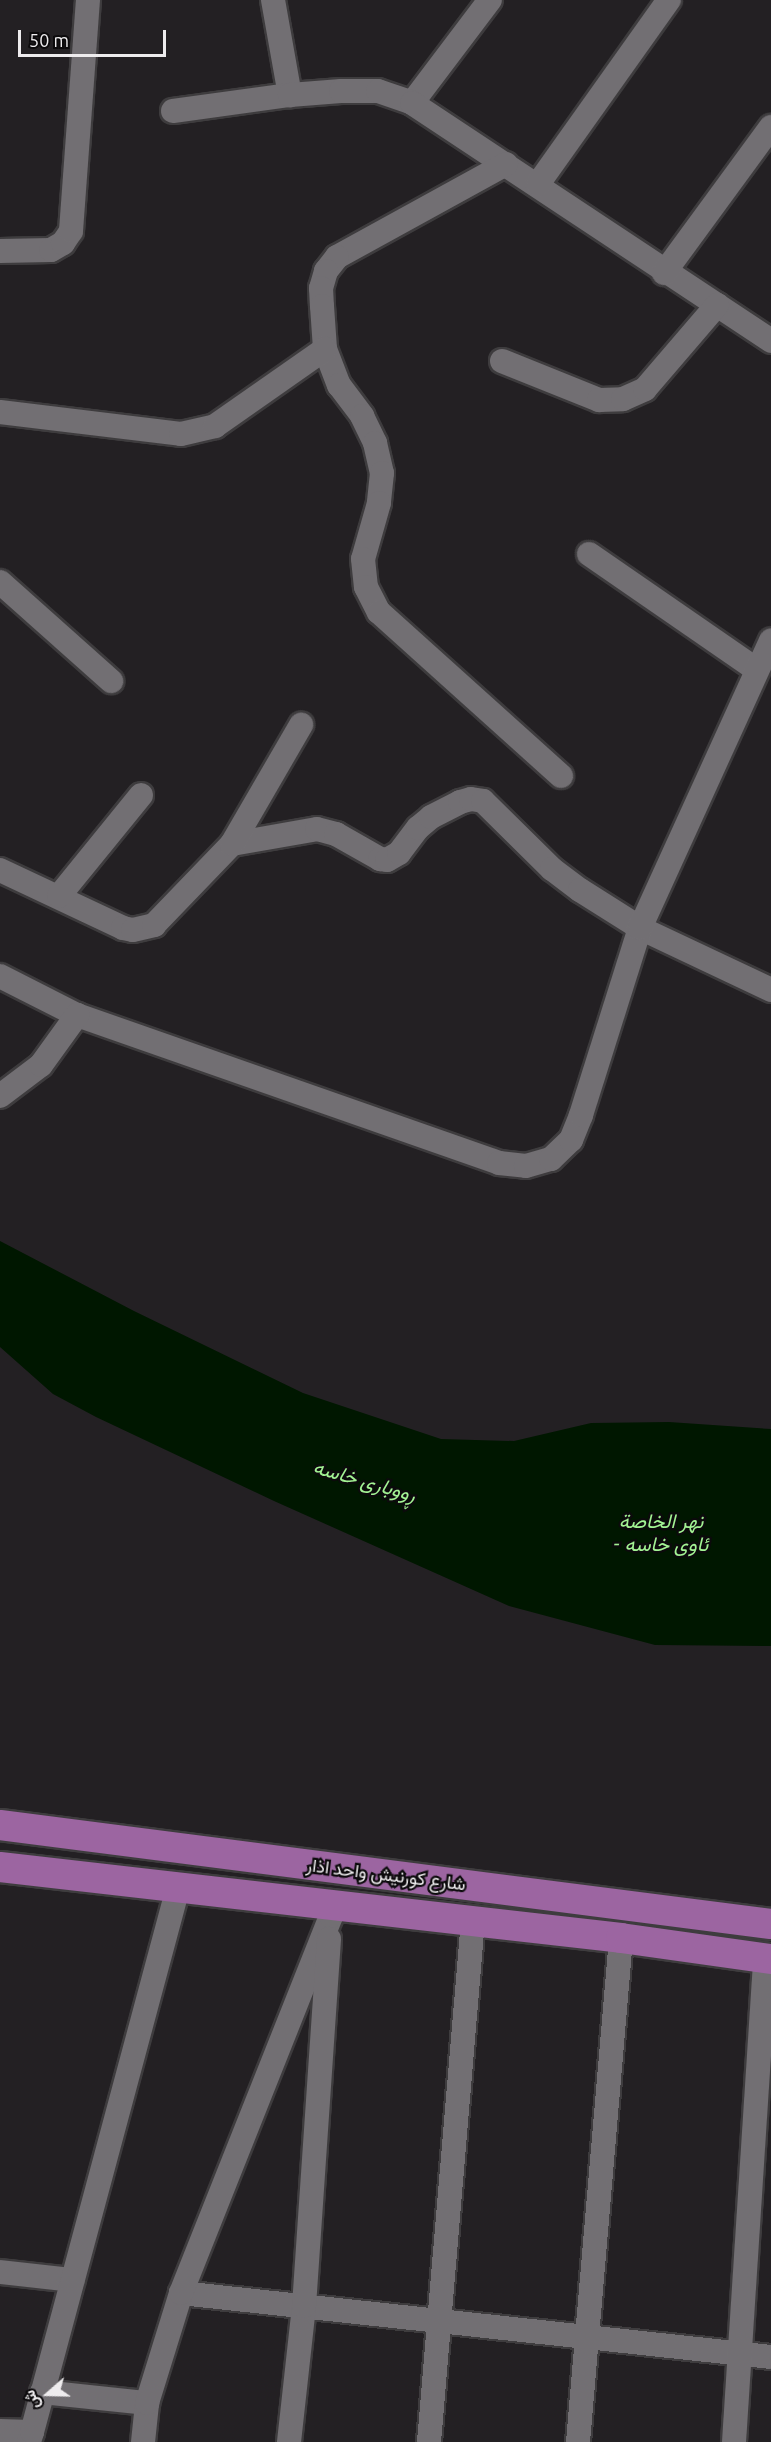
<!DOCTYPE html>
<meta charset="utf-8">
<style>
body{margin:0}
#map{position:relative;width:771px;height:2442px;overflow:hidden;background:#232023;font-family:Ubuntu,Vazirmatn,sans-serif}
div>[style]{position:absolute}
[style*='--x']{left:calc(var(--x)*1px);top:calc(var(--y)*1px);width:calc(var(--w)*1px);rotate:calc(var(--a)*1deg)}
.water>*{inset:0;background:#001700}
.roads{filter:drop-shadow(2px 0 #3e3c3e) drop-shadow(-2px 0 #3e3c3e) drop-shadow(0 2px #3e3c3e) drop-shadow(0 -2px #3e3c3e)}
.minor>*{height:24px;margin:-12px;padding:0 12px;transform-origin:12px;border-radius:12px;background:#726f73}
.major>*{height:30px;margin:-15px;padding:0 15px;transform-origin:15px;border-radius:15px;background:#9c65a1}
span{translate:-50% -50%;white-space:nowrap;text-align:center;line-height:1.15;-webkit-text-stroke:4.5px #0c0a0c;paint-order:stroke}
.street-label{font-size:18px;color:#eeecee}
.water-label{font-size:20px;color:#a3f394;font-style:italic}
.north{position:absolute;left:18px;top:2364px;width:60px;height:60px;-webkit-text-stroke:4px #0c0a0c;paint-order:stroke;rotate:250deg;font-size:16px;font-weight:700;line-height:24px;text-align:center;color:#eeecee}
.north::after{content:'';display:block;margin:auto;width:21px;height:27px;background:#eeecee;clip-path:polygon(50% 0,100% 100%,50% 72%,0 100%)}
.scale{position:absolute;left:18px;top:30px;width:148px;height:27px;box-sizing:border-box;border:3px solid #eeecee;border-top:0;padding-left:8px;font-size:18px;line-height:21px;white-space:nowrap;color:#eeecee;-webkit-text-stroke:4px #0c0a0c;paint-order:stroke}
</style>
<div id="map">
<div class="water">
<i style="clip-path:polygon(0 1241px,134px 1311px,303px 1393px,441px 1439px,514px 1441px,591px 1423px,669px 1422px,771px 1429px,771px 1646px,655px 1645px,509px 1606px,274px 1501px,96px 1417px,53px 1394px,0 1347px)"></i>
</div>
<div class="roads">
<div class="minor">
<i style="--x:273;--y:0;--w:97;--a:79.9"></i>
<i style="--x:412;--y:103;--w:129;--a:-52.9"></i>
<i style="--x:173;--y:111;--w:118;--a:-7.8"></i>
<i style="--x:290;--y:95;--w:51;--a:-4.5"></i>
<i style="--x:341;--y:91;--w:37;--a:0"></i>
<i style="--x:378;--y:91;--w:36;--a:19"></i>
<i style="--x:412;--y:103;--w:431;--a:33.5"></i>
<i style="--x:506;--y:164;--w:193;--a:151.2"></i>
<i style="--x:337;--y:257;--w:18;--a:128"></i>
<i style="--x:326;--y:271;--w:18;--a:106"></i>
<i style="--x:321;--y:288;--w:18;--a:87"></i>
<i style="--x:322;--y:306;--w:43;--a:86"></i>
<i style="--x:325;--y:349;--w:39;--a:69"></i>
<i style="--x:339;--y:385;--w:39;--a:53"></i>
<i style="--x:362;--y:416;--w:30;--a:64"></i>
<i style="--x:375;--y:443;--w:31;--a:77"></i>
<i style="--x:382;--y:473;--w:30;--a:96"></i>
<i style="--x:379;--y:503;--w:58;--a:105.9"></i>
<i style="--x:363;--y:559;--w:28;--a:84"></i>
<i style="--x:366;--y:587;--w:28;--a:63"></i>
<i style="--x:379;--y:612;--w:245;--a:42"></i>
<i style="--x:538;--y:184;--w:226;--a:-54.6"></i>
<i style="--x:0;--y:251;--w:51;--a:-1.1"></i>
<i style="--x:51;--y:250;--w:14;--a:-30"></i>
<i style="--x:63;--y:243;--w:14;--a:-56"></i>
<i style="--x:71;--y:231;--w:232;--a:-85.8"></i>
<i style="--x:664;--y:273;--w:181;--a:-53.8"></i>
<i style="--x:502;--y:361;--w:105;--a:21.9"></i>
<i style="--x:599;--y:400;--w:24;--a:-2"></i>
<i style="--x:623;--y:399;--w:24;--a:-24"></i>
<i style="--x:645;--y:389;--w:111;--a:-49.4"></i>
<i style="--x:0;--y:412;--w:182;--a:6.9"></i>
<i style="--x:181;--y:434;--w:35;--a:-13"></i>
<i style="--x:215;--y:426;--w:134;--a:-35"></i>
<i style="--x:589;--y:554;--w:203;--a:34.6"></i>
<i style="--x:0;--y:582;--w:149;--a:41.7"></i>
<i style="--x:232;--y:844;--w:86;--a:-10"></i>
<i style="--x:317;--y:829;--w:20;--a:15"></i>
<i style="--x:336;--y:834;--w:51;--a:29.6"></i>
<i style="--x:380;--y:859;--w:7;--a:8"></i>
<i style="--x:387;--y:860;--w:14;--a:-30"></i>
<i style="--x:399;--y:853;--w:31;--a:-53"></i>
<i style="--x:418;--y:828;--w:17;--a:-40"></i>
<i style="--x:431;--y:817;--w:33;--a:-27"></i>
<i style="--x:460;--y:802;--w:11;--a:-15"></i>
<i style="--x:471;--y:799;--w:12;--a:9"></i>
<i style="--x:483;--y:801;--w:97;--a:44.6"></i>
<i style="--x:552;--y:869;--w:35;--a:37"></i>
<i style="--x:580;--y:890;--w:71;--a:32.3"></i>
<i style="--x:640;--y:928;--w:145;--a:25.3"></i>
<i style="--x:0;--y:870;--w:136;--a:25.2"></i>
<i style="--x:123;--y:928;--w:10;--a:11"></i>
<i style="--x:133;--y:930;--w:22;--a:-13"></i>
<i style="--x:154;--y:925;--w:112;--a:-46.1"></i>
<i style="--x:232;--y:844;--w:138;--a:-59.9"></i>
<i style="--x:59;--y:896;--w:130;--a:-50.9"></i>
<i style="--x:0;--y:976;--w:86;--a:26.9"></i>
<i style="--x:77;--y:1015;--w:447;--a:19.3"></i>
<i style="--x:499;--y:1163;--w:27;--a:6"></i>
<i style="--x:526;--y:1166;--w:26;--a:-16"></i>
<i style="--x:551;--y:1159;--w:28;--a:-44"></i>
<i style="--x:571;--y:1140;--w:27;--a:-68"></i>
<i style="--x:581;--y:1115;--w:196;--a:-72.5"></i>
<i style="--x:640;--y:928;--w:316;--a:-65.5"></i>
<i style="--x:0;--y:1096;--w:51;--a:-37.1"></i>
<i style="--x:41;--y:1065;--w:62;--a:-54.2"></i>
<i style="--x:0;--y:2272;--w:73;--a:6.3"></i>
<i style="--x:181;--y:2293;--w:593;--a:6.19"></i>
<i style="--x:42;--y:2392;--w:106;--a:6"></i>
<i style="--x:0;--y:2431;--w:32;--a:2"></i>
<i style="--x:32;--y:2432;--w:10;--a:107"></i>
<i style="--x:32;--y:2432;--w:563;--a:-74.98"></i>
<i style="--x:143;--y:2442;--w:39;--a:-84"></i>
<i style="--x:147;--y:2403;--w:115;--a:-72.8"></i>
<i style="--x:181;--y:2293;--w:406;--a:-68.3"></i>
<i style="--x:331;--y:1916;--w:11;--a:-85"></i>
<i style="--x:289;--y:2442;--w:137;--a:-83.7"></i>
<i style="--x:304;--y:2306;--w:368;--a:-86.1"></i>
<i style="--x:429;--y:2442;--w:524;--a:-85.18"></i>
<i style="--x:578;--y:2442;--w:506;--a:-85.12"></i>
<i style="--x:734;--y:2442;--w:485;--a:-86.3"></i>
</div>
<div class="major">
<i style="--x:0;--y:1825;--w:777;--a:7.32"></i>
<i style="--x:0;--y:1867;--w:625;--a:6.52"></i>
<i style="--x:621;--y:1938;--w:151;--a:8"></i>
</div>
</div>
<div class="street-label">
<span style="left:386px;top:1874px;rotate:7deg">شارع كورنيش واحد اذار</span>
</div>
<div class="water-label">
<span style="left:365px;top:1480px;rotate:16deg">ڕووباری خاسە</span>
<span style="left:661px;top:1532px">نهر الخاصة<br>- ئاوی خاسە</span>
</div>
<div class="north">ش</div>
<div class="scale">50 m</div>
</div>
